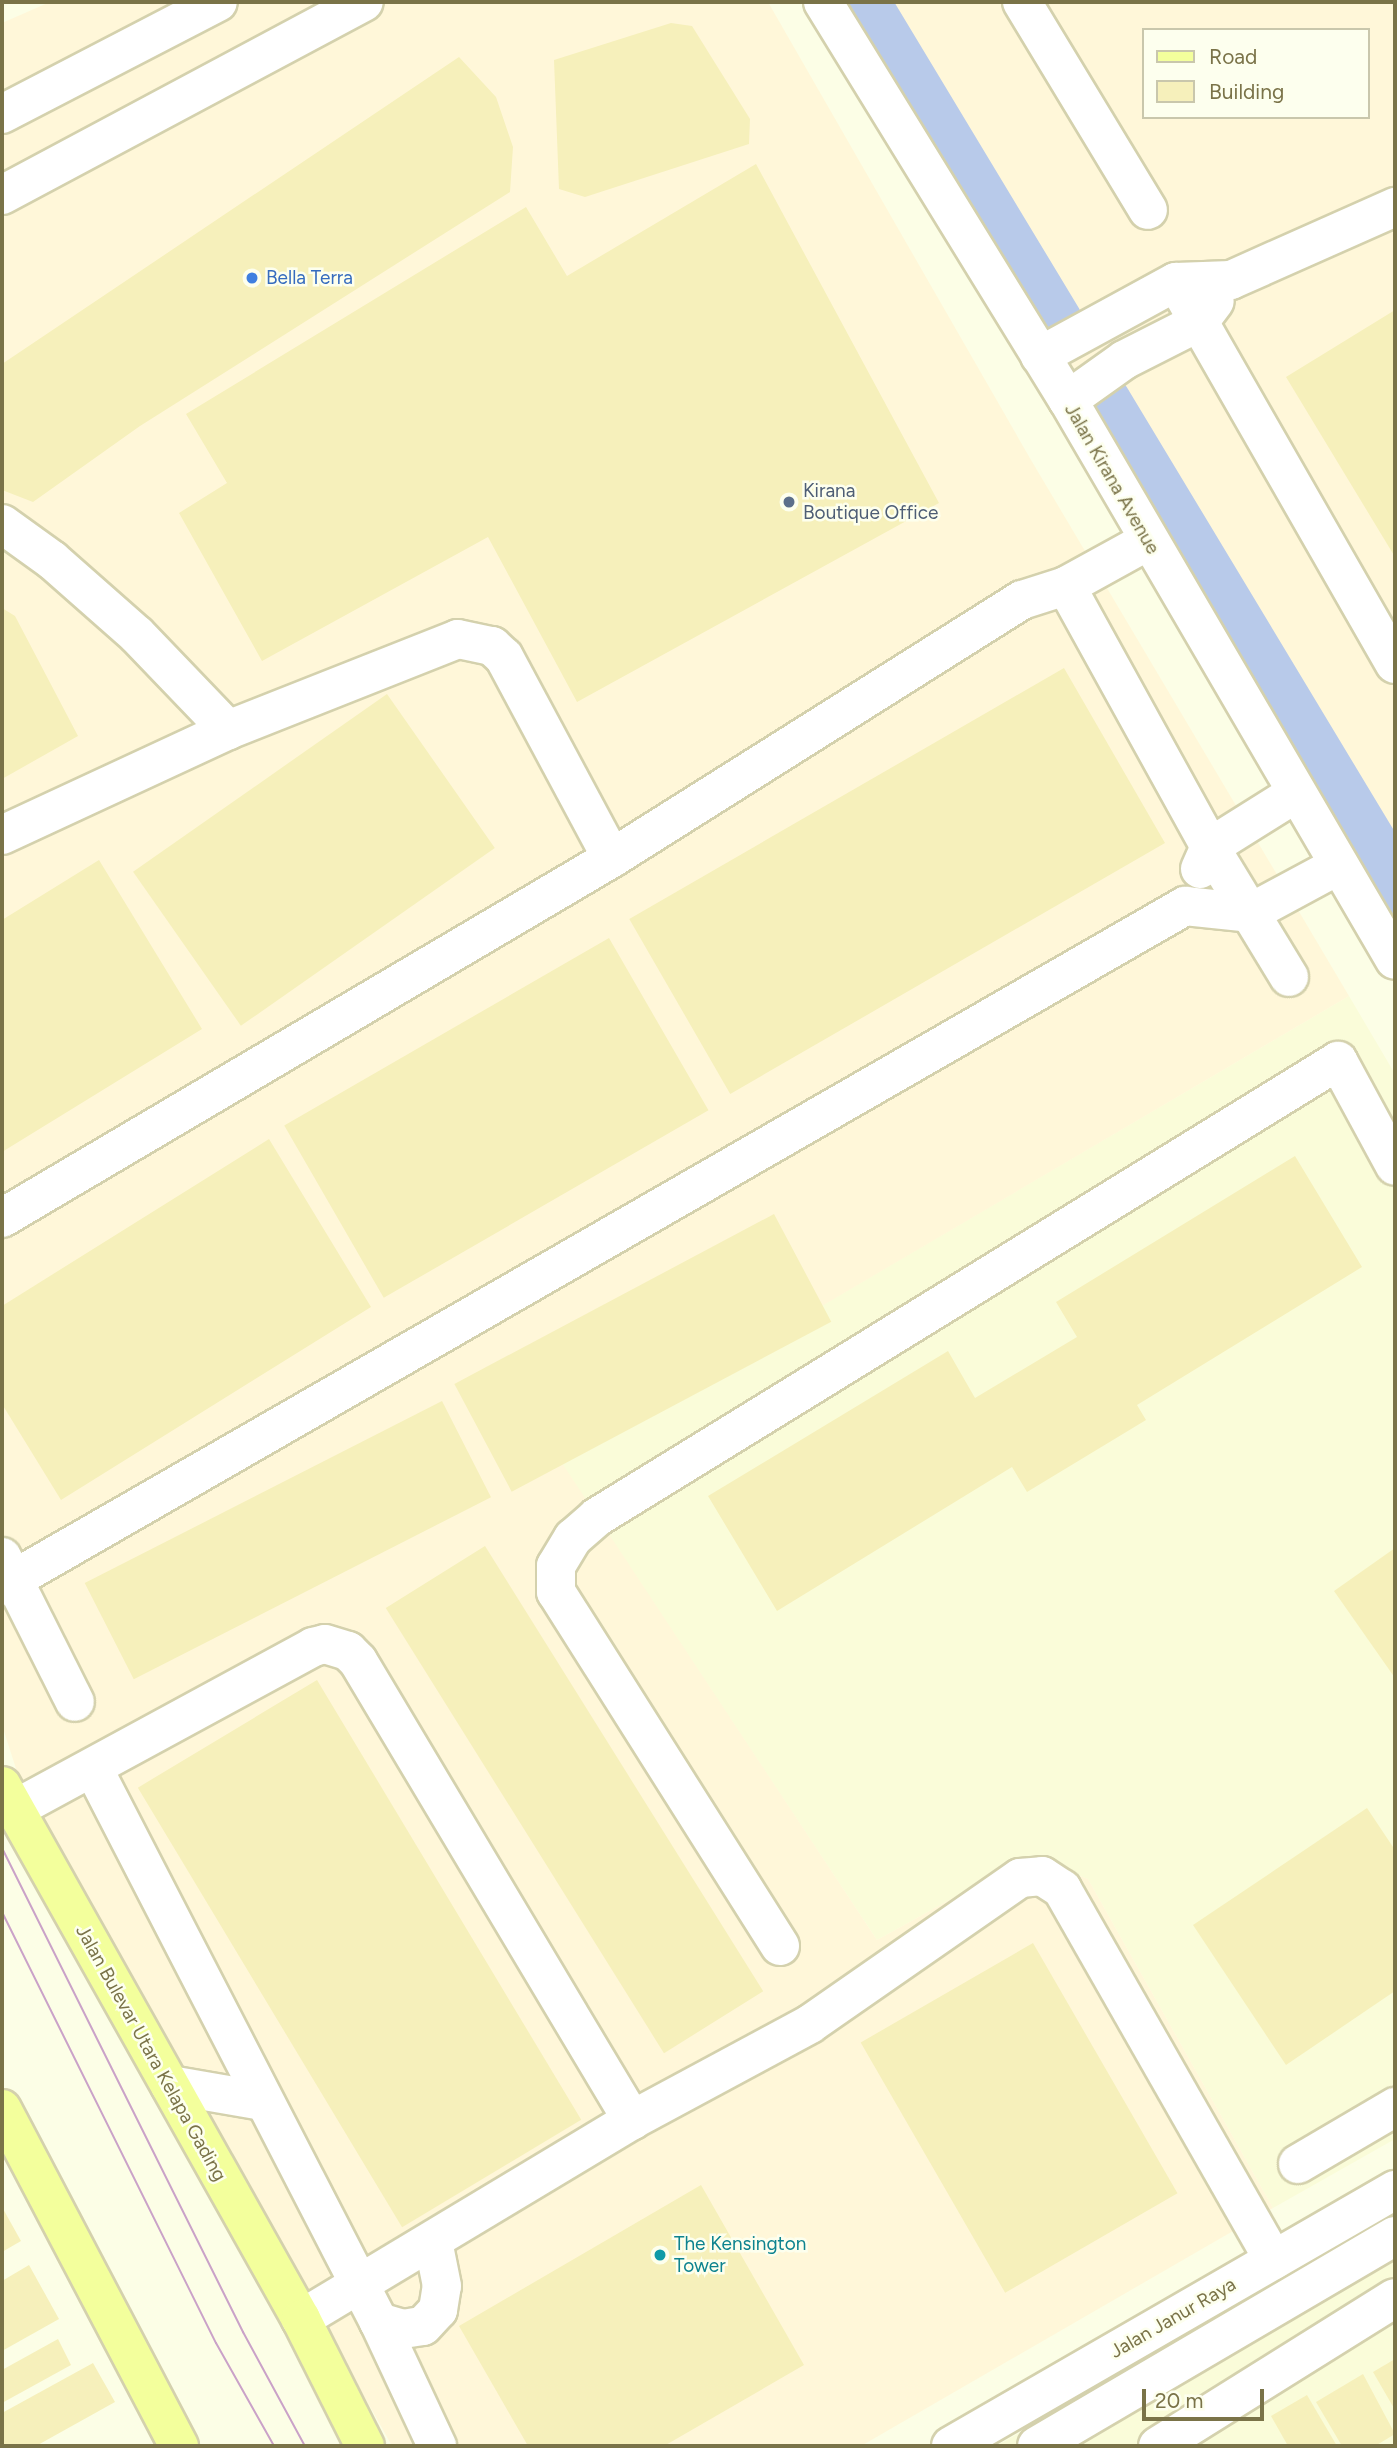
<!DOCTYPE html>
<style>
body{margin:0}
#map{position:relative;width:1397px;height:2448px;overflow:hidden;background:#fcfee6;font-family:Figtree,sans-serif}
div>[style]{position:absolute}
[style*='--x']{left:calc(var(--x)*1px);top:calc(var(--y)*1px);width:calc(var(--w)*1px);rotate:calc(var(--a)*1deg)}
.residential>*{inset:0;background:#fafcd9}
.commercial>*{inset:0;background:#fff7d9}
.river>*{height:74px;margin:-37px;padding:0 37px;transform-origin:37px;border-radius:37px;background:#b8caea}
.building>*{inset:0;background:#f6f0bb;transform-origin:0 0}
.roads{filter:drop-shadow(2px 0 #d4d1ad) drop-shadow(-2px 0 #d4d1ad) drop-shadow(0 2px #d4d1ad) drop-shadow(0 -2px #d4d1ad)}
.minor>*{height:38px;margin:-19px;padding:0 19px;transform-origin:19px;border-radius:19px;background:#fff}
.major>*{height:38px;margin:-19px;padding:0 19px;transform-origin:19px;border-radius:19px;background:#f3ff9c}
.tram>*{height:2px;margin:-1px;padding:0 1px;transform-origin:1px;border-radius:1px;background:#caa2c8}
.dots>*{width:19px;height:19px;translate:-50% -50%;box-sizing:border-box;border:4px solid #fdffee;border-radius:50%}
span{translate:-50% -50%;white-space:nowrap;text-align:center;line-height:1.15;-webkit-text-stroke:5px #fdffee;paint-order:stroke}
.shop-label{font-size:19px;color:#366cbe}
.left{translate:0 -50%;text-align:left}
.street-label{font-size:19px;color:#7a7348}
.service-label{font-size:19px;color:#4e5e75}
.culture-label{font-size:19px;color:#0d838f}
.frame{position:absolute;inset:0;border:4px solid #7a7348;pointer-events:none}
.legend{position:absolute;left:1142px;top:28px;width:228px;height:91px;box-sizing:border-box;background:#fdffee;border:2px solid #c9c7ac;margin:0;padding:9px 12px;list-style:none;font-size:21px;color:#7a7348}
.legend li{display:flex;align-items:center;gap:14px;height:35px}
.legend b{width:35px;border:2px solid #c9c7ac}
.scale{position:absolute;left:1142px;top:2389px;width:122px;height:32px;box-sizing:border-box;border:4px solid #7a7348;border-top:0;padding-left:9px;font-size:21px;line-height:24px;white-space:nowrap;color:#7a7348;-webkit-text-stroke:5px #fdffee;paint-order:stroke}
</style>
<div id="map">
<div class="residential">
<i style="clip-path:polygon(1349px 996px,1395px 1074px,1395px 2139px,1273px 2208px,1088px 1879px,1029px 1856px,877px 1940px,559px 1460px)"></i>
<i style="clip-path:polygon(1395px 2223px,1395px 2446px,996px 2446px)"></i>
</div>
<div class="commercial">
<i style="clip-path:polygon(50px 2px,768px 2px,1031px 460px,1349px 996px,560px 1460px,877px 1940px,1029px 1856px,1088px 1879px,1273px 2208px,861px 2446px,392px 2446px,19px 1778px,2px 1725px,2px 23px)"></i>
<i style="clip-path:polygon(evenodd,851px 2px,1395px 2px,1395px 905px,851px 2px,1143px 30px,1367px 30px,1367px 117px,1143px 117px,1143px 30px)"></i>
</div>
<div class="river">
<i style="--x:851;--y:2;--w:380;--a:58.9"></i>
<i style="--x:1095;--y:406;--w:581;--a:58.93"></i>
</div>
<div class="building">
<i style="clip-path:polygon(671px 23px,692px 26px,750px 119px,749px 144px,585px 197px,559px 189px,554px 60px)"></i>
<i style="clip-path:polygon(459px 57px,496px 97px,513px 147px,510px 192px,140px 426px,33px 502px,2px 490px,2px 364px)"></i>
<i style="clip-path:polygon(756px 164px,939px 503px,577px 702px,488px 537px,262px 661px,179px 513px,227px 483px,186px 414px,526px 207px,567px 276px)"></i>
<i style="clip-path:polygon(1395px 310px,1395px 557px,1286px 377px)"></i>
<i style="clip-path:polygon(2px 608px,15px 616px,78px 736px,2px 779px)"></i>
<i style="left:1064px;top:668px;width:202px;height:502px;rotate:60deg"></i>
<i style="left:387px;top:694px;width:188px;height:310px;rotate:55deg"></i>
<i style="clip-path:polygon(99px 860px,202px 1029px,2px 1152px,2px 920px)"></i>
<i style="left:609px;top:938px;width:199px;height:375px;rotate:60deg"></i>
<i style="clip-path:polygon(269px 1139px,371px 1307px,61px 1500px,2px 1404px,2px 1306px)"></i>
<i style="clip-path:polygon(1295px 1156px,1362px 1267px,1137px 1405px,1146px 1420px,1027px 1492px,1012px 1467px,777px 1611px,708px 1496px,948px 1351px,975px 1398px,1077px 1337px,1056px 1302px)"></i>
<i style="left:774px;top:1214px;width:122px;height:362px;rotate:62deg"></i>
<i style="left:442px;top:1401px;width:108px;height:401px;rotate:63deg"></i>
<i style="left:485px;top:1546px;width:525px;height:117px;rotate:58deg"></i>
<i style="clip-path:polygon(1395px 1548px,1395px 1678px,1334px 1591px)"></i>
<i style="left:317px;top:1680px;width:513px;height:209px;rotate:59deg"></i>
<i style="clip-path:polygon(1367px 1808px,1395px 1850px,1395px 1991px,1286px 2065px,1193px 1925px)"></i>
<i style="left:1033px;top:1943px;width:289px;height:199px;rotate:60deg"></i>
<i style="clip-path:polygon(701px 2185px,804px 2365px,664px 2446px,528px 2446px,459px 2326px)"></i>
<i style="clip-path:polygon(2px 2207px,21px 2241px,2px 2252px)"></i>
<i style="clip-path:polygon(29px 2265px,59px 2319px,2px 2351px,2px 2281px)"></i>
<i style="clip-path:polygon(58px 2339px,71px 2365px,2px 2403px,2px 2370px)"></i>
<i style="clip-path:polygon(1395px 2359px,1395px 2410px,1373px 2372px)"></i>
<i style="clip-path:polygon(93px 2363px,115px 2402px,36px 2446px,2px 2446px,2px 2413px)"></i>
<i style="clip-path:polygon(1363px 2374px,1395px 2434px,1375px 2446px,1342px 2446px,1316px 2402px)"></i>
<i style="clip-path:polygon(1307px 2395px,1337px 2446px,1288px 2446px,1271px 2416px)"></i>
</div>
<div class="roads">
<div class="minor">
<i style="--x:823;--y:2;--w:467;--a:58.4"></i>
<i style="--x:1068;--y:400;--w:648;--a:59.72"></i>
<i style="--x:1022;--y:2;--w:243;--a:58.8"></i>
<i style="--x:2;--y:114;--w:243;--a:-27.4"></i>
<i style="--x:2;--y:195;--w:410;--a:-28.1"></i>
<i style="--x:1176;--y:282;--w:440;--a:60.2"></i>
<i style="--x:1040;--y:356;--w:155;--a:-28.6"></i>
<i style="--x:1176;--y:282;--w:55;--a:-2.1"></i>
<i style="--x:1231;--y:280;--w:180;--a:-24"></i>
<i style="--x:1068;--y:400;--w:69;--a:-35.5"></i>
<i style="--x:1124;--y:360;--w:84;--a:-26.9"></i>
<i style="--x:1199;--y:322;--w:26;--a:-53"></i>
<i style="--x:2;--y:524;--w:62;--a:35.8"></i>
<i style="--x:52;--y:560;--w:113;--a:41.4"></i>
<i style="--x:137;--y:635;--w:132;--a:46.2"></i>
<i style="--x:1066;--y:586;--w:94;--a:-28.8"></i>
<i style="--x:2;--y:835;--w:249;--a:-24.9"></i>
<i style="--x:228;--y:730;--w:247;--a:-21.6"></i>
<i style="--x:458;--y:639;--w:35;--a:12"></i>
<i style="--x:492;--y:646;--w:16;--a:43"></i>
<i style="--x:504;--y:657;--w:228;--a:61.8"></i>
<i style="--x:1200;--y:869;--w:24;--a:-66"></i>
<i style="--x:1210;--y:847;--w:102;--a:-32.1"></i>
<i style="--x:2;--y:1218;--w:708;--a:-30.55"></i>
<i style="--x:612;--y:858;--w:484;--a:-32.2"></i>
<i style="--x:1022;--y:600;--w:46;--a:-17.7"></i>
<i style="--x:1066;--y:586;--w:298;--a:61.1"></i>
<i style="--x:1210;--y:847;--w:152;--a:58.7"></i>
<i style="--x:2;--y:1557;--w:162;--a:63.3"></i>
<i style="--x:2;--y:1586;--w:1365;--a:-29.89"></i>
<i style="--x:1185;--y:906;--w:65;--a:6.1"></i>
<i style="--x:1250;--y:913;--w:101;--a:-28.3"></i>
<i style="--x:93;--y:1768;--w:623;--a:62.7"></i>
<i style="--x:379;--y:2322;--w:25;--a:16"></i>
<i style="--x:403;--y:2329;--w:20;--a:-9"></i>
<i style="--x:423;--y:2326;--w:22;--a:-47"></i>
<i style="--x:438;--y:2310;--w:24;--a:-81"></i>
<i style="--x:442;--y:2286;--w:46;--a:-101.3"></i>
<i style="--x:15;--y:1809;--w:339;--a:-28.5"></i>
<i style="--x:313;--y:1647;--w:12;--a:-14"></i>
<i style="--x:325;--y:1644;--w:24;--a:17"></i>
<i style="--x:348;--y:1651;--w:14;--a:45"></i>
<i style="--x:358;--y:1661;--w:535;--a:59.16"></i>
<i style="--x:780;--y:1946;--w:419;--a:-122.3"></i>
<i style="--x:556;--y:1592;--w:26;--a:-90"></i>
<i style="--x:556;--y:1566;--w:33;--a:-59"></i>
<i style="--x:573;--y:1538;--w:32;--a:-41"></i>
<i style="--x:597;--y:1517;--w:870;--a:-31.61"></i>
<i style="--x:1338;--y:1061;--w:119;--a:61.5"></i>
<i style="--x:170;--y:2085;--w:94;--a:9.8"></i>
<i style="--x:1298;--y:2164;--w:113;--a:-30.4"></i>
<i style="--x:301;--y:2319;--w:386;--a:-31"></i>
<i style="--x:632;--y:2120;--w:202;--a:-28.3"></i>
<i style="--x:810;--y:2024;--w:256;--a:-34.8"></i>
<i style="--x:1020;--y:1878;--w:22;--a:-5"></i>
<i style="--x:1042;--y:1876;--w:24;--a:33"></i>
<i style="--x:1062;--y:1889;--w:427;--a:60.3"></i>
<i style="--x:379;--y:2322;--w:137;--a:64.9"></i>
<i style="--x:951;--y:2446;--w:513;--a:-29.97"></i>
<i style="--x:1037;--y:2446;--w:415;--a:-30.4"></i>
<i style="--x:1158;--y:2446;--w:279;--a:-32"></i>
</div>
<div class="major">
<i style="--x:2;--y:1786;--w:611;--a:60.71"></i>
<i style="--x:301;--y:2319;--w:142;--a:63.3"></i>
<i style="--x:2;--y:2109;--w:381;--a:62.3"></i>
</div>
</div>
<div class="tram">
<i style="--x:2;--y:1848;--w:541;--a:63.53"></i>
<i style="--x:243;--y:2332;--w:130;--a:61.5"></i>
<i style="--x:2;--y:1912;--w:481;--a:63.6"></i>
<i style="--x:216;--y:2343;--w:118;--a:60.6"></i>
</div>
<div class="dots">
<i style="left:252px;top:278px;background:#3f7fe0"></i>
<i style="left:789px;top:502px;background:#5c6f8a"></i>
<i style="left:660px;top:2255px;background:#0f9aa8"></i>
</div>
<div class="shop-label">
<span class="left" style="left:266px;top:278px">Bella Terra</span>
</div>
<div class="street-label">
<span style="left:1112px;top:479px;rotate:60deg">Jalan Kirana Avenue</span>
<span style="left:151px;top:2053px;rotate:61deg">Jalan Bulevar Utara Kelapa Gading</span>
<span style="left:1173px;top:2318px;rotate:-30deg">Jalan Janur Raya</span>
</div>
<div class="service-label">
<span class="left" style="left:803px;top:502px">Kirana<br>Boutique Office</span>
</div>
<div class="culture-label">
<span class="left" style="left:674px;top:2255px">The Kensington<br>Tower</span>
</div>
<div class="frame"></div>
<ul class="legend">
<li><b style="height:9px;background:#f3ff9c"></b>Road</li>
<li><b style="height:19px;background:#f6f0bb"></b>Building</li>
</ul>
<div class="scale">20 m</div>
</div>
